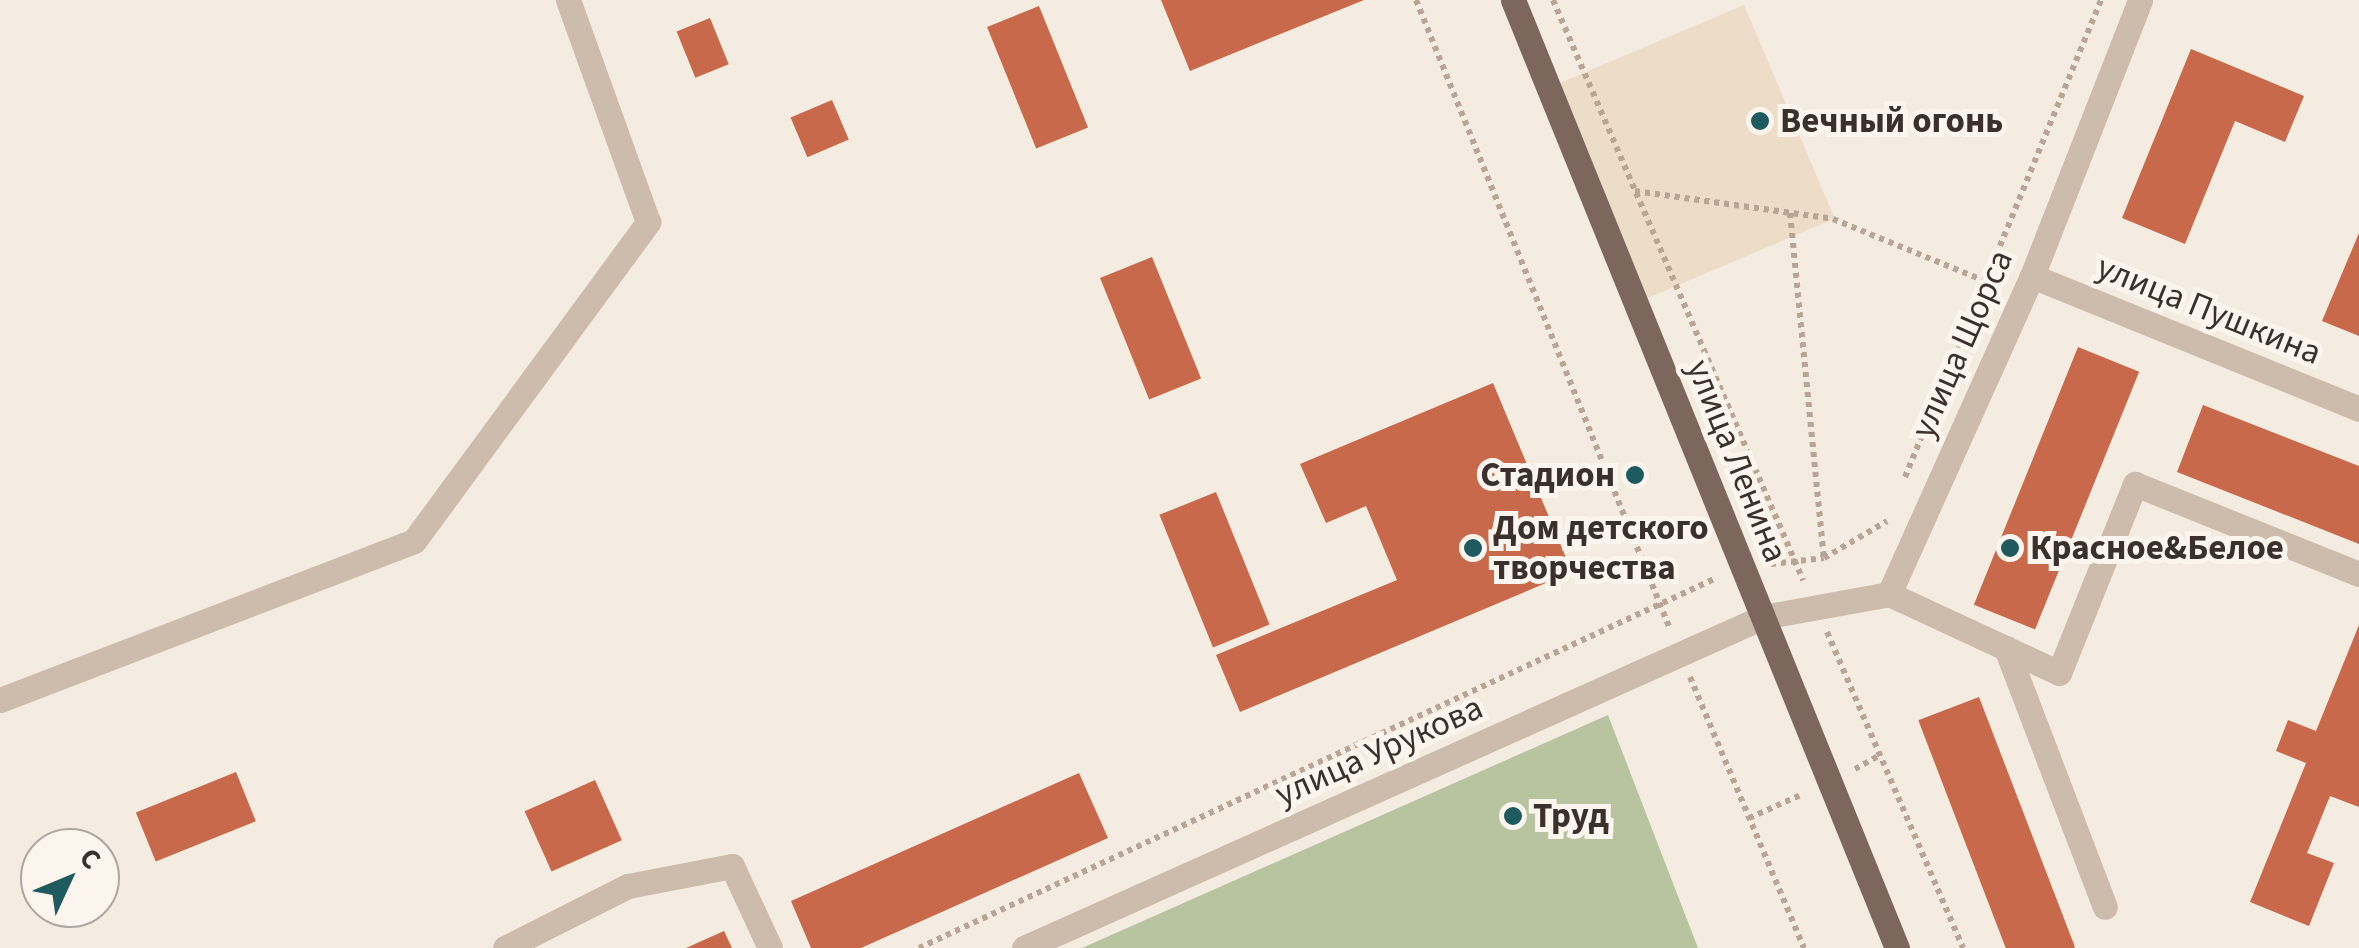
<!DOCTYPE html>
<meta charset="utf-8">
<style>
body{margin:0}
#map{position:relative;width:2359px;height:948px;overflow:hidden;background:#f4ebe1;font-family:"Source Sans 3",sans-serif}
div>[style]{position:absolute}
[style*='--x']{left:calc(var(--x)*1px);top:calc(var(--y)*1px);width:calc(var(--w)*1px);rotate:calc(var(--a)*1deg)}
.green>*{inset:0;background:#b8c4a0}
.plaza>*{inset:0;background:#ecdcc8;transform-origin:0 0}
.building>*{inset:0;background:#c8694b;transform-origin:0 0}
.path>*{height:6px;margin-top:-3px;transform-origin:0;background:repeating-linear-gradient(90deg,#b9a596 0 5px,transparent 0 10px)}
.minor>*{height:25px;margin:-12.5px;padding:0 12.5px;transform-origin:12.5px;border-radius:12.5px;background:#cdbbac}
.major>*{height:25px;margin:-12.5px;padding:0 12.5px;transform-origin:12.5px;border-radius:12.5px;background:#7d675c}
.dots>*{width:28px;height:28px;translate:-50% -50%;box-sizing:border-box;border:5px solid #fbf5ee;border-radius:50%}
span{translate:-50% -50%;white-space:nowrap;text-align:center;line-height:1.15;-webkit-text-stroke:10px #fbf5ee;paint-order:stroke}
.poi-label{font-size:35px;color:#3b302b;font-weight:700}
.left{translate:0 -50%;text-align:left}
.right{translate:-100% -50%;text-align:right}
.street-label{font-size:35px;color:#3b302b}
.north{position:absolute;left:20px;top:828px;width:100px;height:100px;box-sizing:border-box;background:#fbf5ee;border:2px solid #aea6a0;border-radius:50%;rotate:46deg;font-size:28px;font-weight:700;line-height:40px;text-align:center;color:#3b302b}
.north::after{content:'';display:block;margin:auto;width:35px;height:45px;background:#1f5a5e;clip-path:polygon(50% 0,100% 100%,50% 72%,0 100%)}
</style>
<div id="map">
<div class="green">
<i style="clip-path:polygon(1608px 715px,1698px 948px,1082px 948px)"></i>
</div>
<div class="plaza">
<i style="left:1744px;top:5px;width:232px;height:212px;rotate:67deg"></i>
</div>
<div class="building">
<i style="clip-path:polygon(1161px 0,1364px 0,1190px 71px)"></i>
<i style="left:1039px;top:6px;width:131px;height:56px;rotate:68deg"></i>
<i style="left:710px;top:18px;width:50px;height:36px;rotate:68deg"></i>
<i style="clip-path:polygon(2191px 49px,2304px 96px,2285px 142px,2235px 121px,2185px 244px,2122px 218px)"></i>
<i style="left:832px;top:100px;width:43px;height:45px;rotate:67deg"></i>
<i style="clip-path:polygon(2359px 233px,2359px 336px,2322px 321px)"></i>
<i style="left:1152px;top:257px;width:131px;height:56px;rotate:68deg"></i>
<i style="left:2078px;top:347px;width:66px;height:278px;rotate:22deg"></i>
<i style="clip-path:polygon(1493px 383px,1572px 572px,1240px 712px,1216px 655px,1397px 580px,1366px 506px,1326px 523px,1300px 464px)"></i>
<i style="clip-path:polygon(2203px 405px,2359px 466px,2359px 544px,2177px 472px)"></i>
<i style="left:1216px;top:492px;width:143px;height:61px;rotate:68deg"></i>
<i style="clip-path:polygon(2359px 625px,2359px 807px,2330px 796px,2307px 853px,2334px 863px,2309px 926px,2250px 902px,2306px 763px,2276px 751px,2288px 720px,2316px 731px)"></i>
<i style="left:1979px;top:697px;width:268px;height:65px;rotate:69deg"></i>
<i style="left:236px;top:772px;width:53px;height:108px;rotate:68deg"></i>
<i style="clip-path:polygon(1079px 773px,1108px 838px,861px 948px,811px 948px,791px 901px)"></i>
<i style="left:595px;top:780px;width:66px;height:77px;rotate:66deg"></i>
<i style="clip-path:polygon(724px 931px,732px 948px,686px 948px)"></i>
</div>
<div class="path">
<i style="--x:1416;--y:0;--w:678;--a:68.01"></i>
<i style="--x:1553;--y:0;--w:632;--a:66.68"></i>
<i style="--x:1635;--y:191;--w:200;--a:8"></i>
<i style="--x:1833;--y:219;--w:166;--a:22.2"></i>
<i style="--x:1790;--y:213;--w:347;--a:84.4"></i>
<i style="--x:1905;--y:477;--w:516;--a:-67.66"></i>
<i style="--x:1771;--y:564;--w:53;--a:-6.5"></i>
<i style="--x:1824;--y:558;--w:73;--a:-30.4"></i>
<i style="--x:1827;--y:632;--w:344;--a:66.7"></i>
<i style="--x:1690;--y:677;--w:294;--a:67.2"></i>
<i style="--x:1855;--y:769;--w:29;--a:-29"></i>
<i style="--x:1749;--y:818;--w:59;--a:-24"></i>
<i style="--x:919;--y:948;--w:879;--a:-24.9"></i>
</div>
<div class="minor">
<i style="--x:2032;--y:276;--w:353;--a:22.1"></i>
<i style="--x:1889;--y:594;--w:187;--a:24.9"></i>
<i style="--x:2059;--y:673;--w:204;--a:-68.1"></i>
<i style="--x:2135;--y:484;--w:241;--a:21.9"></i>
<i style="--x:2006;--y:648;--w:277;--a:69.1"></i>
<i style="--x:0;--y:700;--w:443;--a:-21"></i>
<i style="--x:414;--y:541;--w:396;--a:-53.7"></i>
<i style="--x:648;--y:222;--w:236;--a:-109.8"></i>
<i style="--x:505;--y:948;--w:138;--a:-26.8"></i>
<i style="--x:628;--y:886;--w:106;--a:-10.9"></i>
<i style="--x:732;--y:866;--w:90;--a:65.1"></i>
<i style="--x:1024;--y:948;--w:810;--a:-24.13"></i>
<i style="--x:1763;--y:617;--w:128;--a:-10.3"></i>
<i style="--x:1889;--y:594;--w:349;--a:-65.8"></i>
<i style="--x:2032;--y:276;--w:296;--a:-68.6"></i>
</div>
<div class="major">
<i style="--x:1513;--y:0;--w:1023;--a:67.95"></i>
</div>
<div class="dots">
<i style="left:1760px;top:121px;background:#1f5a5e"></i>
<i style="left:1635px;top:475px;background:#1f5a5e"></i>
<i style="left:1473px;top:548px;background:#1f5a5e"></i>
<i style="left:2010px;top:548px;background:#1f5a5e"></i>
<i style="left:1513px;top:816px;background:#1f5a5e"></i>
</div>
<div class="poi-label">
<span class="left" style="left:1780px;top:121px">Вечный огонь</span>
<span class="right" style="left:1615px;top:475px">Стадион</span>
<span class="left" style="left:1493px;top:548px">Дом детского<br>творчества</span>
<span class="left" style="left:2030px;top:548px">Красное&amp;Белое</span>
<span class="left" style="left:1533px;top:816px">Труд</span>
</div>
<div class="street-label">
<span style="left:2209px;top:310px;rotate:22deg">улица Пушкина</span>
<span style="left:1962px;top:344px;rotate:-66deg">улица Щорса</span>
<span style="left:1737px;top:461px;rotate:68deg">улица Ленина</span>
<span style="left:1379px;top:751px;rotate:-24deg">улица Урукова</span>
</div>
<div class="north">С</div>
</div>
